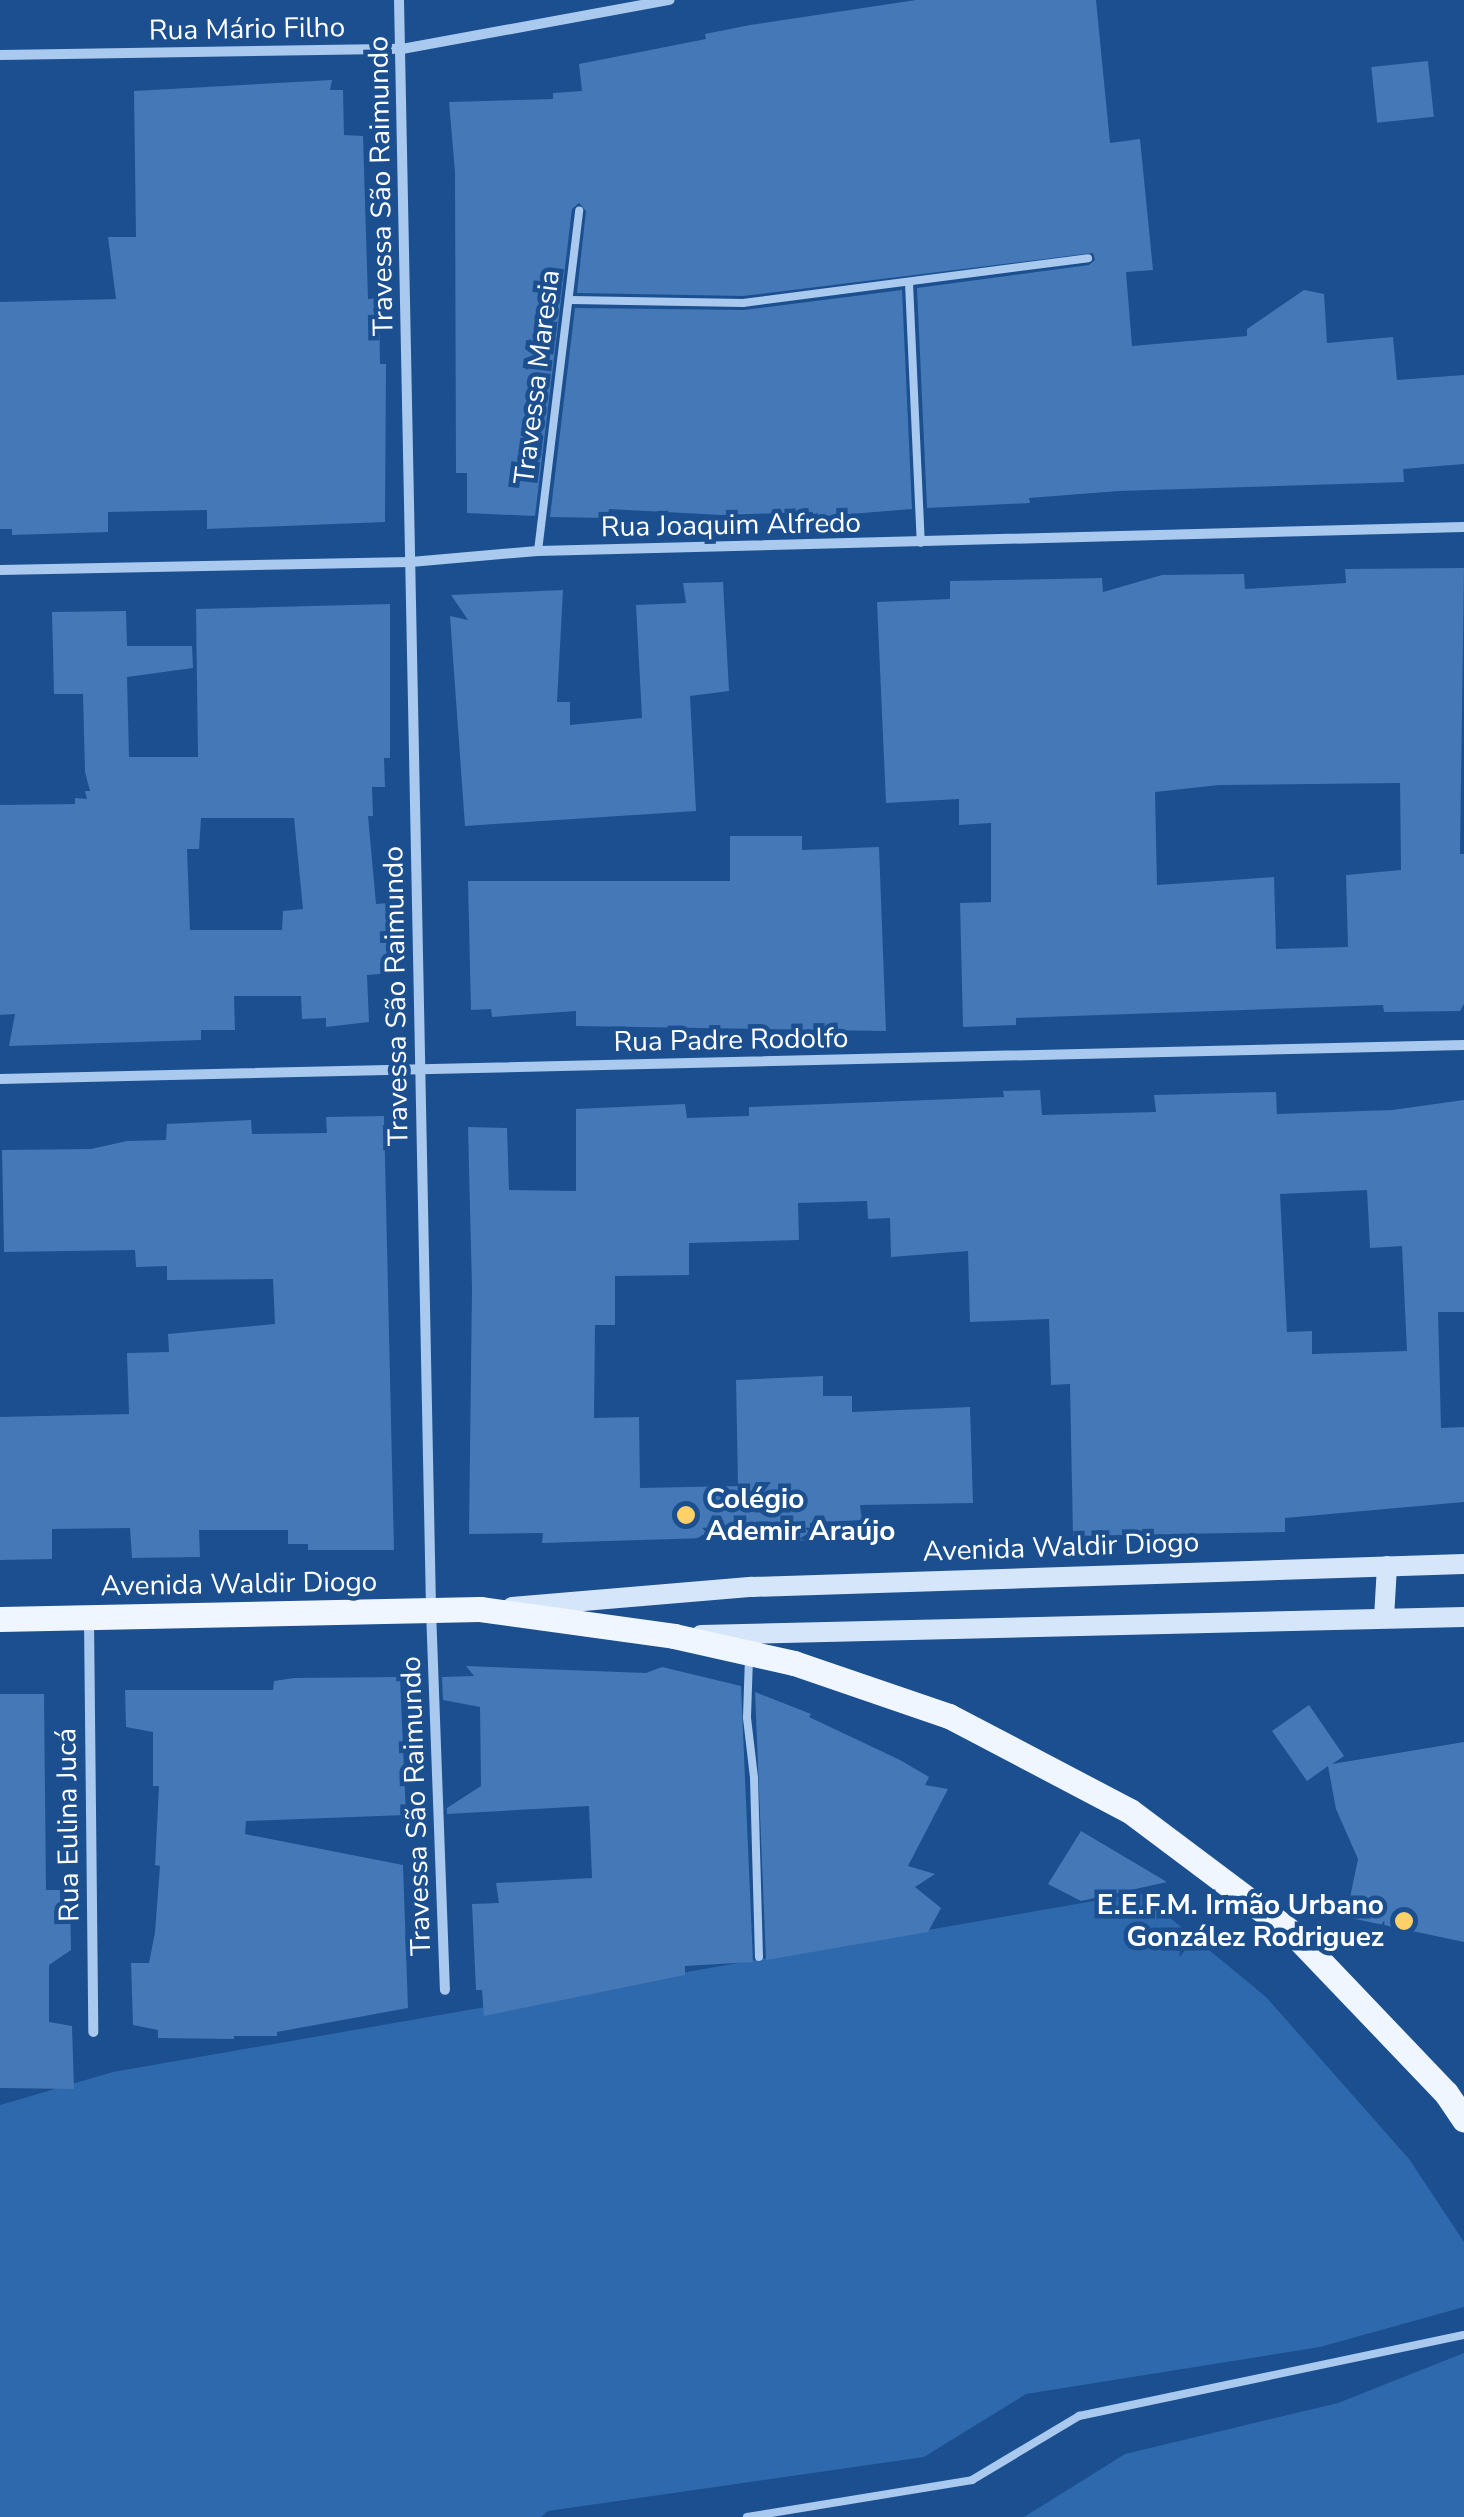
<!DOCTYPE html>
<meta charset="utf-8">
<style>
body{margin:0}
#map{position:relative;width:1464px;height:2517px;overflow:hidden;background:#1b4f8f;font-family:"Nunito Sans",sans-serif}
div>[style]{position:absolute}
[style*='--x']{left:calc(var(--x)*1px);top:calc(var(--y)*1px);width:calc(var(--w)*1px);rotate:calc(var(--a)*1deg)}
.green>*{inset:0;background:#2e69ad}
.building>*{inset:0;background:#4478b7;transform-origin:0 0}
.lane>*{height:8px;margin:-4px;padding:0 4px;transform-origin:4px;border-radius:4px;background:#a9c9ee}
.street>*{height:10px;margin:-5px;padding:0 5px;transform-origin:5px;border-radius:5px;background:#a9c9ee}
.secondary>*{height:20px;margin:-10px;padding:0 10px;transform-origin:10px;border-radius:10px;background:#d6e6fa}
.primary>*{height:25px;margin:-12.5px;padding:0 12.5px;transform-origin:12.5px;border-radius:12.5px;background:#f0f6ff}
.dots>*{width:28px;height:28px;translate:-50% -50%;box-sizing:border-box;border:5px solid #1b4f8f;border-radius:50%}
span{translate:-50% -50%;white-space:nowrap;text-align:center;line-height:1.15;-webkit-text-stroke:9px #1b4f8f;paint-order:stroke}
.street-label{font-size:28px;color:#fff}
.poi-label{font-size:28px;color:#fff;font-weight:700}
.left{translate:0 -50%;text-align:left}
.right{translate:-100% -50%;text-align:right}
</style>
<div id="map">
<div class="green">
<i style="clip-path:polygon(1140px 1893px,1266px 1997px,1409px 2159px,1464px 2242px,1464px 2307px,1320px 2347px,1026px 2394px,924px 2457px,548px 2511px,541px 2517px,0 2517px,0 2105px,113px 2072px)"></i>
<i style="clip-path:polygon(1464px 2353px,1464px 2517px,1024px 2517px,1125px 2454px,1338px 2403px)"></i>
</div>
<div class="building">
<i style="clip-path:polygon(916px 0,1096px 0,1110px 143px,1140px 139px,1153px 270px,1126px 272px,1132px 346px,1247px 336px,1247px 329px,1304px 290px,1324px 294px,1327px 343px,1393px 337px,1397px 380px,1464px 375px,1464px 464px,1403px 469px,1404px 482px,1119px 491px,1029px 498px,1030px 503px,927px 508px,917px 288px,1089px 265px,1095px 260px,1093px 253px,743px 296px,577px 293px,586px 211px,579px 203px,572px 209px,535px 516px,467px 513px,467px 473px,456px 473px,455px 172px,449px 102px,553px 99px,553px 93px,582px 91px,579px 64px,706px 39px,705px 34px,750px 25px)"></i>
<i style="left:1428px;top:61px;width:56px;height:57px;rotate:84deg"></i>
<i style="clip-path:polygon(332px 80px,330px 90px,343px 90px,344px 135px,363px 136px,368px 299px,379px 298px,380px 364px,386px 364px,385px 522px,207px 529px,207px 510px,108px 512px,108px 532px,12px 535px,12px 529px,0 529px,0 302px,116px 299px,108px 237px,136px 237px,134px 91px)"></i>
<i style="clip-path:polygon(902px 290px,912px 509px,813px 517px,813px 512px,721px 515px,609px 509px,608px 518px,550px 517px,575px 308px,744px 310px)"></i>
<i style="clip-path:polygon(evenodd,1464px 568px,1460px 854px,1464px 854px,1464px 1004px,1460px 1011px,1384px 1012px,1383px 1005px,1016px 1018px,1016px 1025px,963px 1027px,960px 903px,991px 902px,991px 823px,959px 825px,959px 799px,886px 803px,877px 602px,950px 599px,950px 581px,1102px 578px,1103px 592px,1162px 575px,1244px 574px,1245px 589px,1346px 583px,1345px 569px,1464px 568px,1400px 783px,1401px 870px,1346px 875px,1348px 947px,1276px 949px,1274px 877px,1157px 885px,1155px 792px,1219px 785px,1400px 783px)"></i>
<i style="clip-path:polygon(723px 582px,729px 691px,690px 696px,696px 811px,465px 826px,450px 616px,468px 620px,451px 595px,563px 590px,557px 702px,570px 702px,570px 725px,642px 718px,636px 605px,686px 603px,683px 583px)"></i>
<i style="clip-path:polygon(evenodd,390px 604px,390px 758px,384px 758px,385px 787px,372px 787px,373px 816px,368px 816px,376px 904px,389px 903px,392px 973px,367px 975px,369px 1022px,326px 1027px,326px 1018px,302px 1019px,301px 996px,234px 996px,235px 1030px,201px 1030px,201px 1040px,9px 1046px,15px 1014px,0 1015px,0 805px,75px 804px,75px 798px,87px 799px,85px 791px,90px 791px,85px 772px,83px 694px,54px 694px,52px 612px,126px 611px,127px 646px,192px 646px,193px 668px,127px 677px,129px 757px,198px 757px,196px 609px,390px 604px,201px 818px,294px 818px,303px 909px,283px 911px,282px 930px,190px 930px,187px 849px,199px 849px,201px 818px)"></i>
<i style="clip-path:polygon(730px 836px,802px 836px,802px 850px,879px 847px,886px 1031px,576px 1026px,576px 1011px,492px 1017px,491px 1009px,471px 1010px,468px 881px,730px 881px)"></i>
<i style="clip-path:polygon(evenodd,1040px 1090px,1042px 1115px,1156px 1112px,1154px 1095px,1276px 1092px,1277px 1114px,1392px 1110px,1464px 1100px,1464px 1312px,1438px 1312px,1441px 1428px,1464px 1427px,1464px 1502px,1285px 1518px,1285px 1532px,1073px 1536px,1070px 1384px,1051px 1385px,1049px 1319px,970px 1322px,968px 1251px,891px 1257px,890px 1218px,868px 1219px,867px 1201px,798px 1203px,799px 1240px,689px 1243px,689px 1275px,615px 1276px,615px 1325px,595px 1325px,594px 1418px,639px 1417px,640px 1488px,738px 1486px,736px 1380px,823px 1376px,823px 1396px,852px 1396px,852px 1412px,970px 1407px,973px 1503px,860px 1505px,862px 1520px,810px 1523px,811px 1540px,739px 1543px,740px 1537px,542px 1543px,543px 1533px,469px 1534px,472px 1288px,468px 1127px,507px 1128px,509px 1190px,576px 1191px,576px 1109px,685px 1104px,687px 1118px,749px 1116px,749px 1107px,1004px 1097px,1003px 1091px,1040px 1090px,1367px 1190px,1370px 1248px,1402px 1246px,1407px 1351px,1312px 1354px,1312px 1331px,1287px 1332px,1280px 1194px,1367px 1190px)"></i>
<i style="clip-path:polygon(384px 1116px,394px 1550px,308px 1550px,308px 1544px,288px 1544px,288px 1530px,199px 1530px,200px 1557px,132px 1558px,130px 1528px,52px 1529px,52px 1559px,0 1560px,0 1417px,129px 1414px,127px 1353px,169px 1352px,168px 1334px,275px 1324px,273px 1279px,167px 1280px,167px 1266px,136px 1267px,135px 1250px,4px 1252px,2px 1150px,91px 1149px,127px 1141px,166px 1140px,167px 1124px,251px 1120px,252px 1134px,327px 1133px,326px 1117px)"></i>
<i style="clip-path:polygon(466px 1666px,646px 1673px,662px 1667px,741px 1686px,753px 1962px,685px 1966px,685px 1975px,484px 2016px,482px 1990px,476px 1990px,472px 1904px,499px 1903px,496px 1883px,592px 1878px,589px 1806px,447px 1814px,447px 1808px,481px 1786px,480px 1707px,443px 1700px,442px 1677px,474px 1676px)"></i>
<i style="clip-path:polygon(400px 1677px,406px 1815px,246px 1821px,245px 1834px,403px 1865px,408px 2008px,277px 2032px,277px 2036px,234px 2036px,234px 2039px,158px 2038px,158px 2030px,133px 2025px,131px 1963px,149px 1963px,155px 1932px,160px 1866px,155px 1865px,159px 1786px,153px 1786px,153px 1732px,126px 1727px,125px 1690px,273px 1690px,274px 1681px,294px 1678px)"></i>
<i style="clip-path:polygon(755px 1692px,811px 1714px,809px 1717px,900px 1760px,929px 1777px,925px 1785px,948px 1789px,908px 1866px,935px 1874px,915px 1887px,941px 1908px,928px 1932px,766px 1960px)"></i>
<i style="clip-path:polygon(0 1694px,44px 1694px,46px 1890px,70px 1890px,71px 1950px,49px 1965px,49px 2022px,72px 2026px,74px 2089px,0 2088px)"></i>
<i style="clip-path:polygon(1309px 1705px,1344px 1756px,1332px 1764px,1464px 1742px,1464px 1942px,1346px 1917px,1358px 1859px,1336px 1809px,1328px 1766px,1307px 1781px,1272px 1731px)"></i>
<i style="clip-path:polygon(1081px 1831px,1167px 1882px,1081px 1901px,1048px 1884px)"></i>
</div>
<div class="lane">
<i style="--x:909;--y:283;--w:260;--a:87.4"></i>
<i style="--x:571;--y:300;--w:172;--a:1"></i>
<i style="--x:743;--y:303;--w:348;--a:-7.4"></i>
<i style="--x:538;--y:551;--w:343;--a:-83.1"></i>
<i style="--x:749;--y:1657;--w:61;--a:91.9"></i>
<i style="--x:747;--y:1718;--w:60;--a:83.3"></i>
<i style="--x:754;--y:1778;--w:179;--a:88.4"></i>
<i style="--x:747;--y:2517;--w:228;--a:-9.3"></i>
<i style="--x:972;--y:2480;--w:125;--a:-30.9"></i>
<i style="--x:1079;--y:2416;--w:393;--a:-11.9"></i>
</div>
<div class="street">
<i style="--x:399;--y:0;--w:1610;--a:88.86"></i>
<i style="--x:431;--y:1610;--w:380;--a:87.9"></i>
<i style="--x:0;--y:55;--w:402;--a:-0.9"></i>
<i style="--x:402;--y:49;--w:272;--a:-10.4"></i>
<i style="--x:0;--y:570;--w:411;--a:-1.1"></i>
<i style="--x:411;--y:562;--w:127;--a:-5"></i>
<i style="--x:538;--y:551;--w:926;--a:-1.48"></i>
<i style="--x:0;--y:1079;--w:1464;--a:-1.33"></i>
<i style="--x:89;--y:1619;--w:413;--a:89.4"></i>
</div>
<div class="secondary">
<i style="--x:512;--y:1607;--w:241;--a:-4.8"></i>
<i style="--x:752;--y:1587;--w:712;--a:-1.85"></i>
<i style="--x:1384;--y:1618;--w:52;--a:-86.7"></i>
<i style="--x:701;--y:1635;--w:763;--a:-1.35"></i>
</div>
<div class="primary">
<i style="--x:0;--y:1619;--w:480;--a:-1.2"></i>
<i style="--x:480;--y:1609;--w:196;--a:7.9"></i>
<i style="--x:674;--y:1636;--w:123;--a:12.7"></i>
<i style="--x:794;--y:1663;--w:164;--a:18.9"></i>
<i style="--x:949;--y:1716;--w:204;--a:27.7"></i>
<i style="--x:1130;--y:1811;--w:205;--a:36.9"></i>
<i style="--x:1294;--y:1934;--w:220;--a:46.3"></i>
<i style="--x:1446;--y:2093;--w:32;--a:56"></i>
</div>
<div class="dots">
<i style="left:686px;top:1515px;background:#ffd166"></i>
<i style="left:1404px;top:1921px;background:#ffd166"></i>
</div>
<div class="street-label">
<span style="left:247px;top:29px;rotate:-1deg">Rua Mário Filho</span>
<span style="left:381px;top:186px;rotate:-91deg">Travessa São Raimundo</span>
<span style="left:537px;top:377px;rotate:-83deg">Travessa Maresia</span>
<span style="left:731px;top:525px;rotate:-1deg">Rua Joaquim Alfredo</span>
<span style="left:396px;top:996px;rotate:-91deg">Travessa São Raimundo</span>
<span style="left:731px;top:1040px;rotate:-1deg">Rua Padre Rodolfo</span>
<span style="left:1061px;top:1547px;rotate:-2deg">Avenida Waldir Diogo</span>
<span style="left:239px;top:1584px;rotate:-1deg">Avenida Waldir Diogo</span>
<span style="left:416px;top:1806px;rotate:-92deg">Travessa São Raimundo</span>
<span style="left:68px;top:1825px;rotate:-91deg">Rua Eulina Jucá</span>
</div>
<div class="poi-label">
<span class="left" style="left:706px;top:1515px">Colégio<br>Ademir Araújo</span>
<span class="right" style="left:1384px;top:1921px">E.E.F.M. Irmão Urbano<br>González Rodriguez</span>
</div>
</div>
